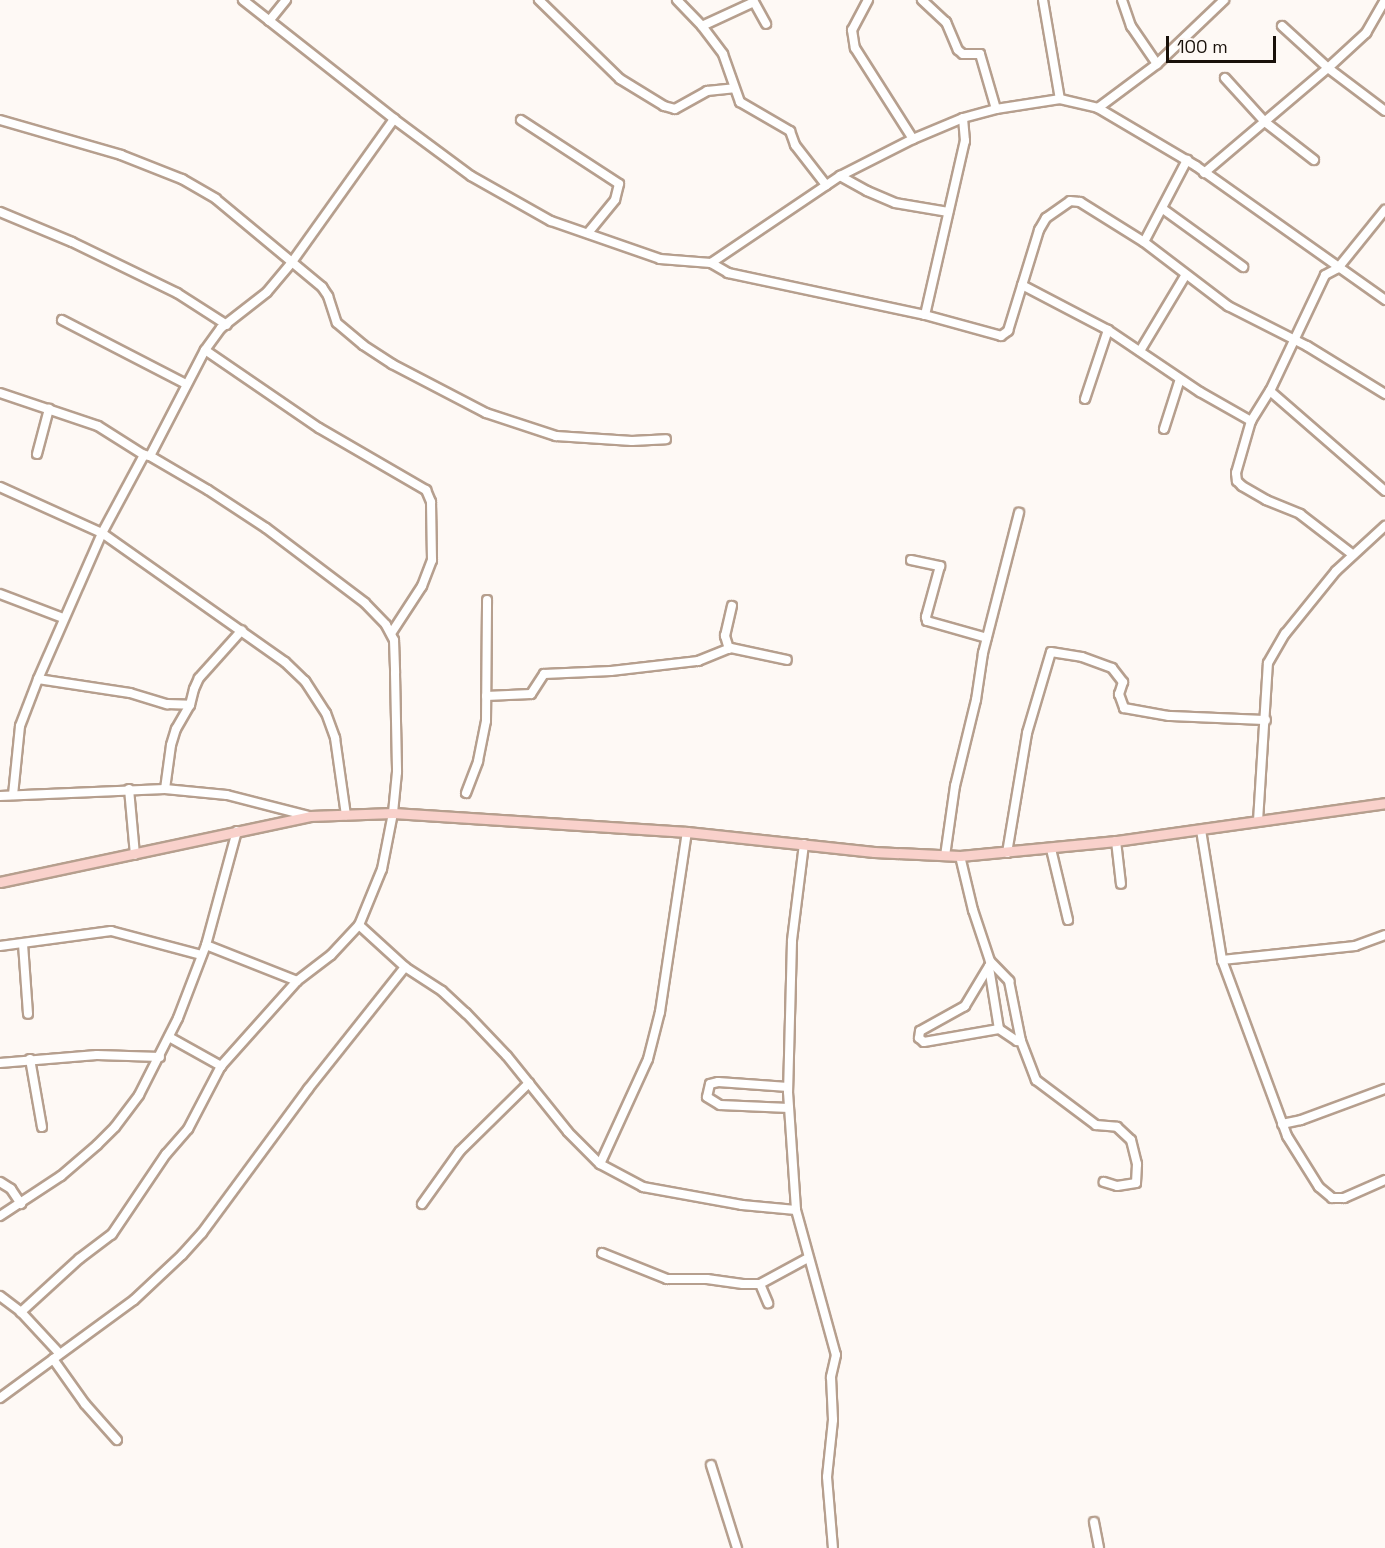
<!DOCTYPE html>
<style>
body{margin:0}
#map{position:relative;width:1385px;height:1548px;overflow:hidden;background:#fef9f5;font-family:"Space Grotesk",sans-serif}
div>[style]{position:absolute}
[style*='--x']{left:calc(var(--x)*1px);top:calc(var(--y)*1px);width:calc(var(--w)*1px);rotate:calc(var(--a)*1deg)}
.roads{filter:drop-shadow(2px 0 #b69f8e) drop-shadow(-2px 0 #b69f8e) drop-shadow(0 2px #b69f8e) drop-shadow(0 -2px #b69f8e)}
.minor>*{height:8px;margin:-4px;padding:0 4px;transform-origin:4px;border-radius:4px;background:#fff}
.major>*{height:9px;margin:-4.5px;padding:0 4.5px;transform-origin:4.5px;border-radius:4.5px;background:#f9d1cb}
span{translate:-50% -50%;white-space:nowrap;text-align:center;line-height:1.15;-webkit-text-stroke:4.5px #fef9f5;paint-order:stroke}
.scale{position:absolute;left:1166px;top:36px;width:110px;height:27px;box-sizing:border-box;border:3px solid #19110a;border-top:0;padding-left:8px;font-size:18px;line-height:21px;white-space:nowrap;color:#19110a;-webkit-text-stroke:4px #fef9f5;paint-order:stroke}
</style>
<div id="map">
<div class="roads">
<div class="minor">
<i style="--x:243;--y:0;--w:192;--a:38.2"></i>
<i style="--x:394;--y:119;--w:96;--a:36.5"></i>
<i style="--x:471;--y:176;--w:92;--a:29.4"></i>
<i style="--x:551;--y:221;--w:115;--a:19.2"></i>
<i style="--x:660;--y:259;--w:51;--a:4.5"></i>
<i style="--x:711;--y:263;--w:156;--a:-34"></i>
<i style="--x:840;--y:176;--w:82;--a:-26.9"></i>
<i style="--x:913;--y:139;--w:54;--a:-22.8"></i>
<i style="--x:963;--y:118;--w:34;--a:-15"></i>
<i style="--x:996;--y:109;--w:65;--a:-8.9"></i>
<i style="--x:1060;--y:99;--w:39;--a:13"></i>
<i style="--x:1098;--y:108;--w:114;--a:30.6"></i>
<i style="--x:1196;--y:166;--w:232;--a:35.3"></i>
<i style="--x:539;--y:0;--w:113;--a:44.3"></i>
<i style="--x:620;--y:79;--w:52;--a:31.5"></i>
<i style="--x:664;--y:106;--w:11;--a:15"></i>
<i style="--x:675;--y:109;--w:37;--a:-29"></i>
<i style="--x:707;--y:91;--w:27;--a:-6"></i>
<i style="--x:677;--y:0;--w:36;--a:46"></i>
<i style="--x:702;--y:26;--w:35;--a:53"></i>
<i style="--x:723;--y:54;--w:51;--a:70.5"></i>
<i style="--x:740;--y:102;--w:58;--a:30.1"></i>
<i style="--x:790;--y:131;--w:15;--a:70"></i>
<i style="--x:795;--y:145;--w:51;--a:52.2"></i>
<i style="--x:868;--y:0;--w:34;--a:118"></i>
<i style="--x:852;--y:30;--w:18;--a:81"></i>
<i style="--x:855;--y:48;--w:108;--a:57.5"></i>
<i style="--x:922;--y:0;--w:33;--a:43"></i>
<i style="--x:946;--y:22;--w:30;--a:67"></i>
<i style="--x:958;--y:50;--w:6;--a:39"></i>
<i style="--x:963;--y:54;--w:17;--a:0"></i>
<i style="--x:980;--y:54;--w:57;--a:73.8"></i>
<i style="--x:1043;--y:0;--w:100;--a:80.3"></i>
<i style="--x:1122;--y:0;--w:28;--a:71"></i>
<i style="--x:1131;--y:26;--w:46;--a:55.6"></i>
<i style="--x:269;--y:21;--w:27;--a:-51"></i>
<i style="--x:702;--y:26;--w:57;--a:-24.8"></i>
<i style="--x:754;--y:2;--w:25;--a:61"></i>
<i style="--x:1282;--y:26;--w:62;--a:42.4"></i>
<i style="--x:1328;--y:68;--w:71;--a:37"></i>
<i style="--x:1225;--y:78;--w:59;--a:47.7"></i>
<i style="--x:1265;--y:122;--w:62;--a:37.8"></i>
<i style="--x:1098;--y:108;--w:74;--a:-36.7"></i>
<i style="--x:1157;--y:64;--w:93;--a:-43.7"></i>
<i style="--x:0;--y:120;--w:126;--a:16.1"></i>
<i style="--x:121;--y:155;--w:66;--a:21.5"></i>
<i style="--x:182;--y:179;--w:39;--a:30"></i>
<i style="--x:216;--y:199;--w:138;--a:39.7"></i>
<i style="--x:322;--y:287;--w:11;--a:56"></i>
<i style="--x:328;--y:296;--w:28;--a:72"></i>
<i style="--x:337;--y:323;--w:34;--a:40"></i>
<i style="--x:363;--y:345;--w:35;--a:33"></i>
<i style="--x:392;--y:364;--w:106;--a:27.5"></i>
<i style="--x:486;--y:413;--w:74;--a:18.2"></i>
<i style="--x:556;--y:436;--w:76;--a:3.8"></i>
<i style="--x:632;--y:441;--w:34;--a:-3"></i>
<i style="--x:521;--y:120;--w:117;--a:33.1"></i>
<i style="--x:619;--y:184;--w:16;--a:104"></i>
<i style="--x:615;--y:200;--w:43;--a:129.3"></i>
<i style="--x:1204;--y:173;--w:162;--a:-40.3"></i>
<i style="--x:1328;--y:68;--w:52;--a:-42.6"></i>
<i style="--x:1366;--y:33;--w:38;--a:-60"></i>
<i style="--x:840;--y:176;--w:31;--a:29"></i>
<i style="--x:867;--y:191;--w:30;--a:23"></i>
<i style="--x:895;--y:203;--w:54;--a:9.6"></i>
<i style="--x:1163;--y:209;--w:99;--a:35.9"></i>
<i style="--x:0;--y:212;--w:78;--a:22.6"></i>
<i style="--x:72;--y:242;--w:117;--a:25.9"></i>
<i style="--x:177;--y:293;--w:59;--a:32.6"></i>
<i style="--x:1144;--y:242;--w:93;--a:-62.3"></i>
<i style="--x:711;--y:263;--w:20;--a:30"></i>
<i style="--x:728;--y:273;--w:201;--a:12"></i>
<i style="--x:925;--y:315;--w:79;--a:15.4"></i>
<i style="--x:1001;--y:336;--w:9;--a:-36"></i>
<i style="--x:1008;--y:331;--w:106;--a:-72.9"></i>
<i style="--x:1039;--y:230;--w:14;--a:-60"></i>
<i style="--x:1046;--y:218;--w:29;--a:-35"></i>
<i style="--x:1070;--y:201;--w:10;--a:6"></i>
<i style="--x:1080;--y:202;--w:75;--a:32"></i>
<i style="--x:1144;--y:242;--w:106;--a:37.3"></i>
<i style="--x:1228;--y:306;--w:89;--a:26.9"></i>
<i style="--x:1307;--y:346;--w:92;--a:31.6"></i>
<i style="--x:1022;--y:285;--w:97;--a:27.6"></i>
<i style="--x:1108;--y:330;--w:111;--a:34"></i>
<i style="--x:1200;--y:392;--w:59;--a:29.6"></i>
<i style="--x:1251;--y:421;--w:36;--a:-58"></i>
<i style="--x:1270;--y:391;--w:128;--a:-64.6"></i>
<i style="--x:1325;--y:275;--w:15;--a:-28"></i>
<i style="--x:1338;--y:268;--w:75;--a:-51"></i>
<i style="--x:925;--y:315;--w:179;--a:-77.1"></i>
<i style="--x:965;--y:141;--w:23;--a:-95"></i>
<i style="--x:62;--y:320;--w:140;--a:27.3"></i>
<i style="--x:205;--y:350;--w:138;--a:34.4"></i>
<i style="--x:319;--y:428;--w:124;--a:30.1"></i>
<i style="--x:426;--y:490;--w:13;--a:67"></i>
<i style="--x:431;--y:502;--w:58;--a:89"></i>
<i style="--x:432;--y:560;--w:28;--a:111"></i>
<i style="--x:422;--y:586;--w:55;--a:123.1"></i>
<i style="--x:1140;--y:351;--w:87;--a:-59"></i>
<i style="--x:1270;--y:391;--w:152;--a:41"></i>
<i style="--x:0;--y:393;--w:103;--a:18.6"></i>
<i style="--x:98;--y:426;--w:54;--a:32.2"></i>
<i style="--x:144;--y:455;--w:6;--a:9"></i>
<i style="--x:150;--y:456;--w:67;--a:30.4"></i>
<i style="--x:208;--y:490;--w:69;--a:33.2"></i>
<i style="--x:266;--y:528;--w:124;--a:37.1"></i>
<i style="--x:365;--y:603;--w:30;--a:46"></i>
<i style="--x:386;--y:625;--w:17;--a:62"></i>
<i style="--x:394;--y:640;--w:33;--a:88"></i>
<i style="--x:395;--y:673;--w:99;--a:88.8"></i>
<i style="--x:397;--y:772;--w:41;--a:95.6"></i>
<i style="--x:393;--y:813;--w:57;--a:101.1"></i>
<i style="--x:382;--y:869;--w:61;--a:112.3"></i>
<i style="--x:359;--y:925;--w:41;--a:133"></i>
<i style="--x:331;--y:955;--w:43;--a:142.6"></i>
<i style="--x:297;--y:981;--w:114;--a:131.8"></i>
<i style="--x:221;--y:1066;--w:71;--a:117.6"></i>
<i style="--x:188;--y:1129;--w:33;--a:131"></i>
<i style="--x:166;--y:1154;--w:97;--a:124"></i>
<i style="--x:112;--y:1234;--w:41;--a:142.9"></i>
<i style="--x:79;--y:1259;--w:79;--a:137.6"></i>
<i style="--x:1085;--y:399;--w:73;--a:-71.6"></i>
<i style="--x:1251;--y:421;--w:54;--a:106.1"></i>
<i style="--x:1236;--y:473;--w:8;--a:83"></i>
<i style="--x:1237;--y:481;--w:7;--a:45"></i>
<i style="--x:1242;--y:486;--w:28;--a:30"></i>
<i style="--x:1266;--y:500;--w:37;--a:22"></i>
<i style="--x:1300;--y:514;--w:66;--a:37.6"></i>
<i style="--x:1164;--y:429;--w:52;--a:-72.3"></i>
<i style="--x:37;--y:454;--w:47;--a:-75.1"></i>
<i style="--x:150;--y:456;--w:119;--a:-62.6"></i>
<i style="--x:205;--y:350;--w:27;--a:-54"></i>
<i style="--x:221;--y:328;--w:58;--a:-38"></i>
<i style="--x:267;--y:292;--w:39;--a:-50"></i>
<i style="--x:292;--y:262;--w:176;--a:-54.5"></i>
<i style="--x:0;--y:487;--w:112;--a:24.3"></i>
<i style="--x:102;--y:533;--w:224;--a:35.2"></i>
<i style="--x:285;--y:662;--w:28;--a:44"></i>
<i style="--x:305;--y:681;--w:38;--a:57"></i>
<i style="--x:326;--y:713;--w:27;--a:70"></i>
<i style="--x:335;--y:738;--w:78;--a:81.9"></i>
<i style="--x:911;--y:560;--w:30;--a:12"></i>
<i style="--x:940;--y:566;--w:53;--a:105.4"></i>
<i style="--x:926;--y:617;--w:4;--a:76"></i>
<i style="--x:927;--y:621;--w:62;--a:15.8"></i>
<i style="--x:0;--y:594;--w:67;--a:20.9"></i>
<i style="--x:729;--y:649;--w:14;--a:-107"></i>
<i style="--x:725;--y:636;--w:31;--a:-77"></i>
<i style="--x:38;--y:679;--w:93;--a:8.7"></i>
<i style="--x:130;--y:693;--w:39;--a:17"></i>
<i style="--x:167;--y:704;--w:23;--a:2"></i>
<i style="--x:486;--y:696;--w:45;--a:-2.5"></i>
<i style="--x:531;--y:694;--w:24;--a:-57"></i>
<i style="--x:544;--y:674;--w:67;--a:-2.6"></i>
<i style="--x:611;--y:671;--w:88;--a:-6.6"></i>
<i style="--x:698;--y:661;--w:35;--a:-22"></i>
<i style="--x:731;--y:648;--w:57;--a:12.1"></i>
<i style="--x:129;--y:789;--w:66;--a:84.8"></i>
<i style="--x:165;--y:789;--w:44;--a:-82.2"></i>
<i style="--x:171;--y:745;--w:17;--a:-73"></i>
<i style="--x:176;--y:729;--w:28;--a:-60"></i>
<i style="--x:190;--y:705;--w:16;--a:-76"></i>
<i style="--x:194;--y:689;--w:12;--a:-66"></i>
<i style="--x:199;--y:678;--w:64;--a:-48.1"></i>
<i style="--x:466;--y:793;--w:34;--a:-69"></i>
<i style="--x:478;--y:761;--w:41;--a:-78.7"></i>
<i style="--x:486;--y:721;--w:121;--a:-89.5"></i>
<i style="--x:13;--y:795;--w:69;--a:-84.2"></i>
<i style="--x:20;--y:726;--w:50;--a:-69"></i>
<i style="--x:38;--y:679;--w:159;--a:-66.3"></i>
<i style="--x:102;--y:533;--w:89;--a:-61.7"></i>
<i style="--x:0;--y:796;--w:165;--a:-2.4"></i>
<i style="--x:165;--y:789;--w:62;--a:5.5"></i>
<i style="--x:227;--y:795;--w:85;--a:14.4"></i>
<i style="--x:1258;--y:821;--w:158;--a:-86.4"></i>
<i style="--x:1268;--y:663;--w:34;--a:-60"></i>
<i style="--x:1285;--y:634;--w:81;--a:-51"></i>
<i style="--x:1336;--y:571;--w:67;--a:-42.6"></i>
<i style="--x:1201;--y:830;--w:132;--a:80.8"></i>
<i style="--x:1222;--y:960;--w:188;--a:69.7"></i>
<i style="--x:1287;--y:1136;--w:60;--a:57.9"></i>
<i style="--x:1319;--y:1187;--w:17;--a:40"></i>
<i style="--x:1332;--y:1198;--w:12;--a:0"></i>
<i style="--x:1344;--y:1198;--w:45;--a:-23.7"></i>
<i style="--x:1116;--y:841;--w:43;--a:83.4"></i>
<i style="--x:804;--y:844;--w:98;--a:97.1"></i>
<i style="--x:792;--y:941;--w:151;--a:91.5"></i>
<i style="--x:788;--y:1092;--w:118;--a:86.1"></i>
<i style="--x:796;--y:1210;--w:150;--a:74.6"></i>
<i style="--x:836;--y:1355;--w:23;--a:103"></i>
<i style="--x:831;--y:1377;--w:43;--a:87.3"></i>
<i style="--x:833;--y:1420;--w:57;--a:96"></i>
<i style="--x:827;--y:1477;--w:71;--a:85.2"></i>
<i style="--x:1051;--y:849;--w:73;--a:76.5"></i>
<i style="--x:1007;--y:853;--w:122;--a:-80.5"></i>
<i style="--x:1027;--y:733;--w:84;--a:-73.5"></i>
<i style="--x:1051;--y:652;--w:31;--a:9"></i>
<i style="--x:1082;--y:657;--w:32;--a:20"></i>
<i style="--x:1112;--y:668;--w:18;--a:52"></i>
<i style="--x:1123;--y:682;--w:13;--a:108"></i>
<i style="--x:1119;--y:694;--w:15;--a:70"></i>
<i style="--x:1124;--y:708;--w:46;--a:10.1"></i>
<i style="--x:1169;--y:716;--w:97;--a:2.4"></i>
<i style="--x:945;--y:856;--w:71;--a:-81.9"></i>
<i style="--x:955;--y:786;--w:89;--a:-76.3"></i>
<i style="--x:976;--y:700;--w:48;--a:-81.5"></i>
<i style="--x:983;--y:653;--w:145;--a:-75.6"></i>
<i style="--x:960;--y:856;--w:56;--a:76.5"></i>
<i style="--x:973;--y:910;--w:54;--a:71.6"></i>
<i style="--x:990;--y:961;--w:28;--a:46"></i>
<i style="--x:1009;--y:981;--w:61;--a:78.7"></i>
<i style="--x:1021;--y:1041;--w:4;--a:180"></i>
<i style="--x:1017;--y:1041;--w:22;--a:-146"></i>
<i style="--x:999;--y:1029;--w:63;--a:-99.2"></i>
<i style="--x:359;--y:925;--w:62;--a:42.4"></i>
<i style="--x:405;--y:967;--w:44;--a:33"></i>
<i style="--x:442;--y:991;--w:33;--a:43"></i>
<i style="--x:466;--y:1013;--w:59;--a:46.4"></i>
<i style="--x:507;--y:1056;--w:97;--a:51.2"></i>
<i style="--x:568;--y:1132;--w:45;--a:45"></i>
<i style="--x:600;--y:1164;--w:49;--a:28.1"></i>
<i style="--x:643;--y:1187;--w:101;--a:10.3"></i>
<i style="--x:742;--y:1205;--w:54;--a:5.3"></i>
<i style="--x:23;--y:944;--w:70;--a:85.9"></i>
<i style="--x:206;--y:945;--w:98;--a:21.6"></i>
<i style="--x:0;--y:946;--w:112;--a:-7.7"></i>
<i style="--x:111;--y:931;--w:93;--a:14.9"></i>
<i style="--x:1222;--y:960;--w:134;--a:-6"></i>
<i style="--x:1355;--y:946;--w:32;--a:-20"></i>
<i style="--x:989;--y:966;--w:47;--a:121"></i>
<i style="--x:965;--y:1006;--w:51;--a:150.9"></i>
<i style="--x:920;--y:1031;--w:7;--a:98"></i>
<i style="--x:919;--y:1038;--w:6;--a:39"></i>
<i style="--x:924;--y:1042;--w:76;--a:-9.8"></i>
<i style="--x:169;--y:1037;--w:60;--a:29.1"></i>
<i style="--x:1021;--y:1041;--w:42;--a:69"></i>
<i style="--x:1036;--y:1080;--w:75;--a:36.9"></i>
<i style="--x:1096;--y:1125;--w:21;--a:5"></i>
<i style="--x:1117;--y:1127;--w:19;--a:43"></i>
<i style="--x:1131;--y:1140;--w:25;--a:76"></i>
<i style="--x:1137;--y:1164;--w:19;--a:93"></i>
<i style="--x:1136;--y:1183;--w:19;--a:171"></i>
<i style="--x:1117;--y:1186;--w:14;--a:-163"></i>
<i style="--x:30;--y:1059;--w:69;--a:80"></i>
<i style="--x:0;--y:1063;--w:97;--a:-4.7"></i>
<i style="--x:97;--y:1055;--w:63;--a:1.8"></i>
<i style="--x:788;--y:1087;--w:70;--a:-175.9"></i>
<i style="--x:718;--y:1082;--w:8;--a:166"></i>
<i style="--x:710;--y:1084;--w:13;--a:103"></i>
<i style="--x:707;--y:1097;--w:15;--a:32"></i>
<i style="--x:720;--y:1105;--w:69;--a:2.5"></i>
<i style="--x:1282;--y:1124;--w:19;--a:-12"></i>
<i style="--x:1301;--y:1120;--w:90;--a:-20.3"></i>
<i style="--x:600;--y:1164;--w:115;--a:-65.4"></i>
<i style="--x:648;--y:1059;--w:49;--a:-75.7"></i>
<i style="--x:660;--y:1012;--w:182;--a:-81.5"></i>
<i style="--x:0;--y:1182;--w:13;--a:32"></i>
<i style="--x:11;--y:1189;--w:18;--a:56"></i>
<i style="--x:422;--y:1204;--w:65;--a:-54.4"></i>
<i style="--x:460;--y:1151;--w:97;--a:-44.6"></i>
<i style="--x:0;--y:1216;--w:73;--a:-33.3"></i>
<i style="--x:61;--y:1176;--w:48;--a:-40.7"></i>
<i style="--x:97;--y:1145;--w:25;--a:-45"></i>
<i style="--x:115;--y:1127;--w:40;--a:-53"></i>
<i style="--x:139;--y:1095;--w:86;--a:-63.1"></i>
<i style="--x:178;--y:1018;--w:78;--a:-69"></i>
<i style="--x:206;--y:945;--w:118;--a:-74.8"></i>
<i style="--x:602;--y:1253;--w:70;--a:21.8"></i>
<i style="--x:667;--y:1279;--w:40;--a:0"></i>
<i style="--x:707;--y:1279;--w:36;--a:8"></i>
<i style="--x:743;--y:1284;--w:17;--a:0"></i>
<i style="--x:760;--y:1284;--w:55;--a:-28.4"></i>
<i style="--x:760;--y:1284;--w:21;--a:67"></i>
<i style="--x:0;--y:1296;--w:26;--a:37"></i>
<i style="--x:21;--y:1312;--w:56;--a:47.2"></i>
<i style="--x:53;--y:1359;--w:55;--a:54.6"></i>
<i style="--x:85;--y:1404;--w:48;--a:48.4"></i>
<i style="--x:0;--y:1398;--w:166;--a:-36.2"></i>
<i style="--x:134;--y:1300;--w:66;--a:-43.2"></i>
<i style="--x:182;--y:1255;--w:30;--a:-48"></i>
<i style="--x:202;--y:1233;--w:179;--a:-53.6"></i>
<i style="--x:308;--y:1089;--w:156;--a:-51.5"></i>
<i style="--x:711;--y:1465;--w:87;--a:72.6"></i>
<i style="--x:1094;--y:1522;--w:26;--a:79"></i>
</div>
<div class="major">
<i style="--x:0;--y:882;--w:317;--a:-12"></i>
<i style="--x:310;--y:816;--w:83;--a:-2.1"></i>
<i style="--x:393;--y:813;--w:295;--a:3.7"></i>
<i style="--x:687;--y:832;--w:188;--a:6.1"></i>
<i style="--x:874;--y:852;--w:86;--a:2.7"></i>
<i style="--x:960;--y:856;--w:157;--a:-5.5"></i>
<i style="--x:1116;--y:841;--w:272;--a:-8"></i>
</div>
</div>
<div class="scale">100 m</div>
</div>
